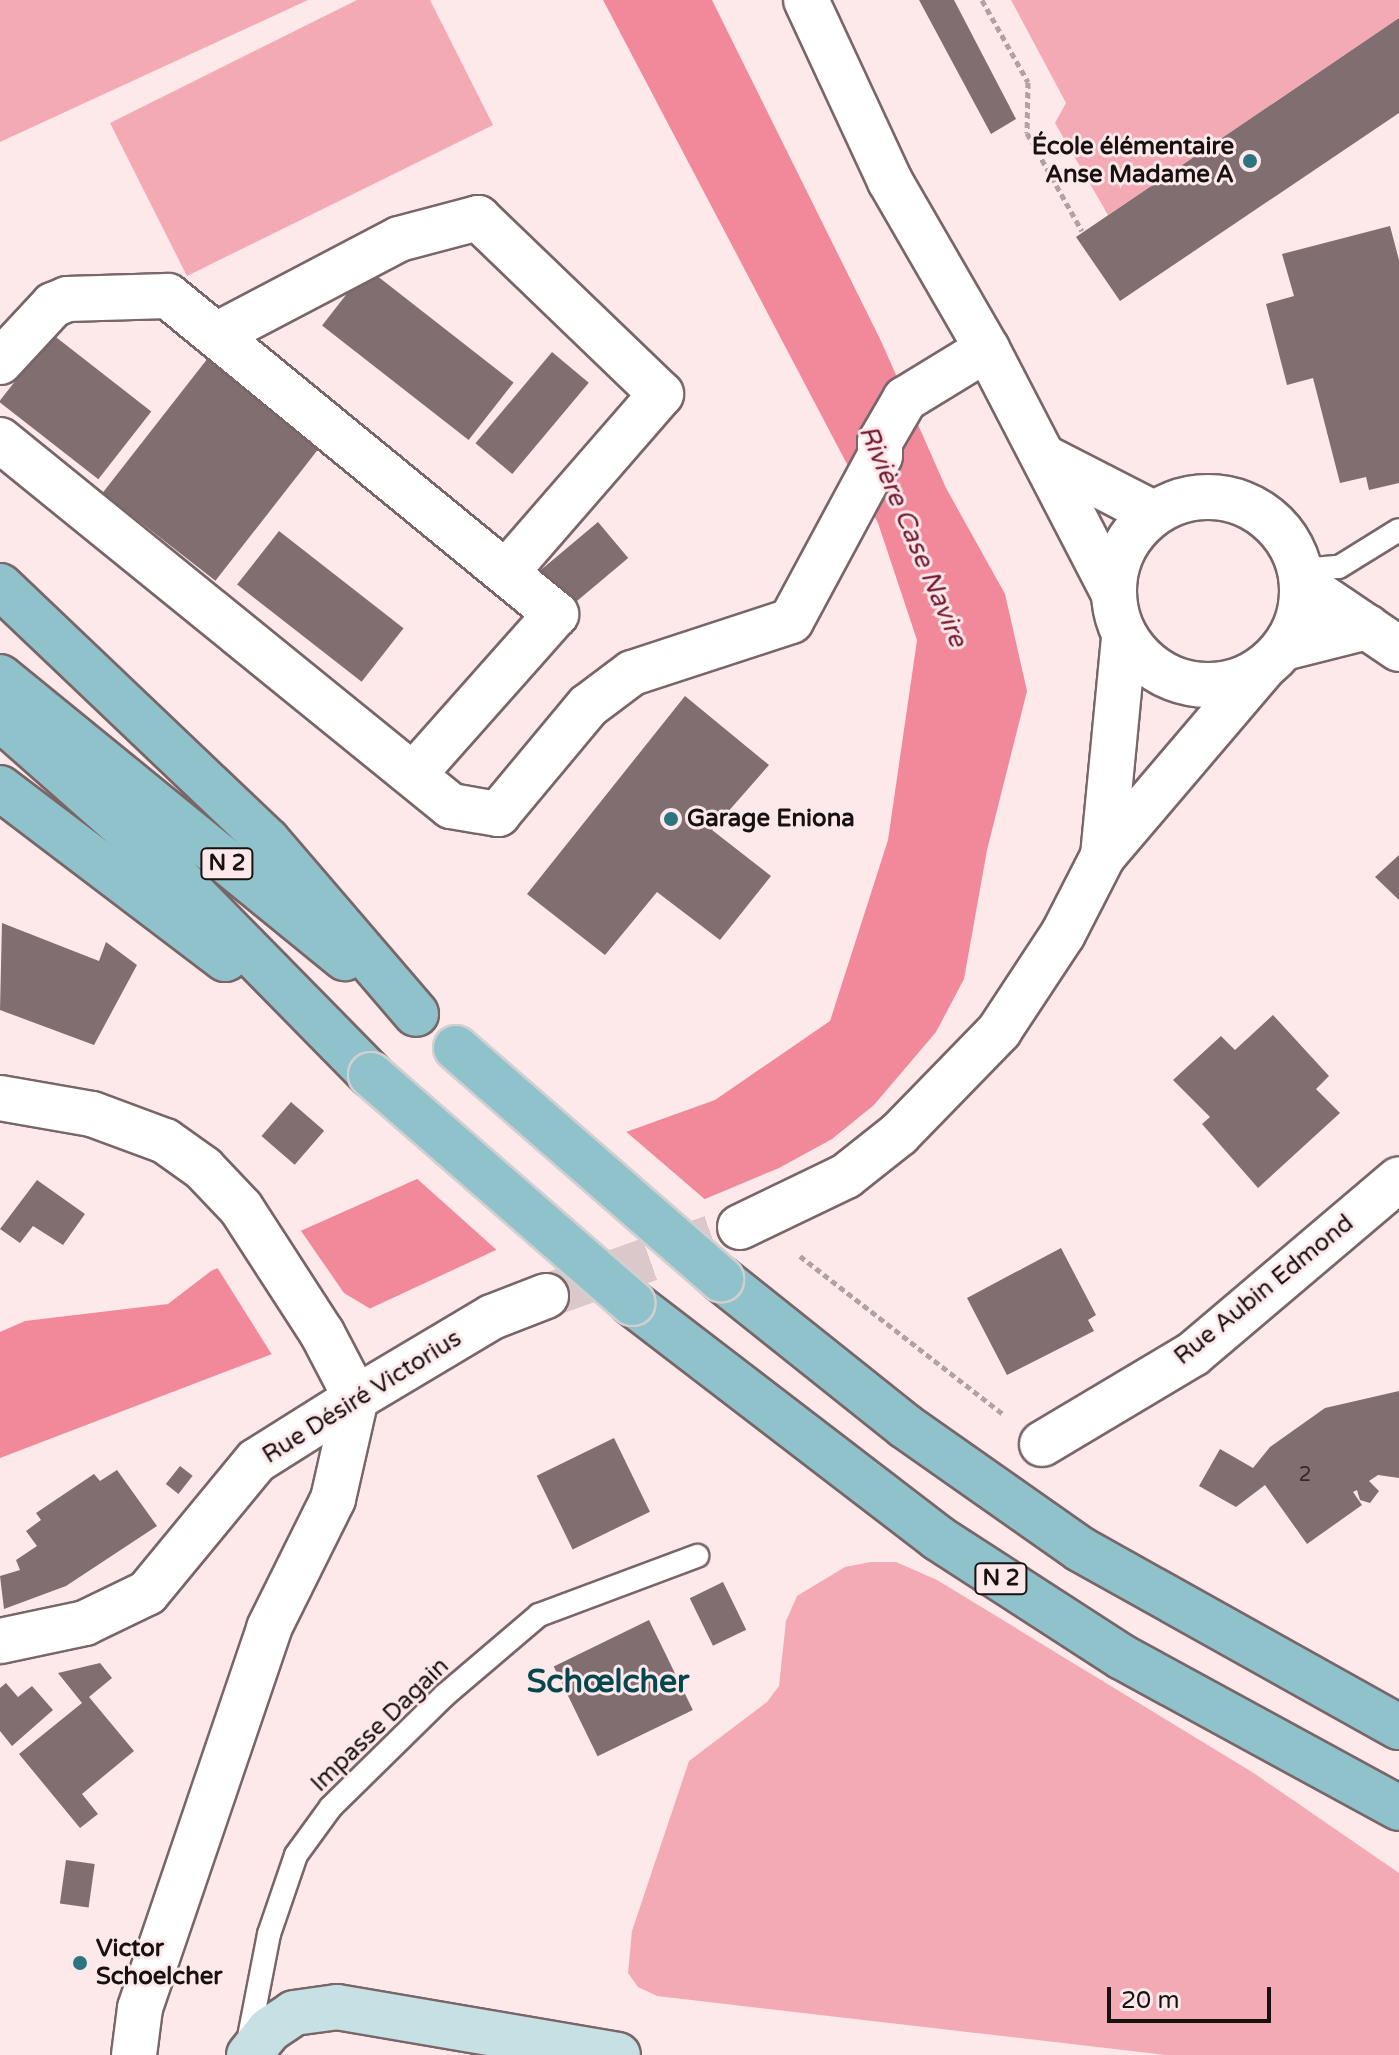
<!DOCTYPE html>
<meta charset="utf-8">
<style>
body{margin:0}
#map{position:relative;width:1399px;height:2055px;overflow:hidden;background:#fde8ea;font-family:"Varela Round",sans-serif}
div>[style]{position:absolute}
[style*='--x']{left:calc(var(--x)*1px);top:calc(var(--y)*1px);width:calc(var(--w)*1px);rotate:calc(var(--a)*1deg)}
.green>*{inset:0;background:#f4aab4}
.water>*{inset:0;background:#f1899b}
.pier>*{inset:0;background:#fde8ea}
.building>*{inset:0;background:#816e70;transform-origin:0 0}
.tertiary-tunnel>*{height:44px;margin-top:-22px;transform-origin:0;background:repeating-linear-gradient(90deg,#dbc8ca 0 44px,transparent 0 66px)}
.path>*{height:5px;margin-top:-2.5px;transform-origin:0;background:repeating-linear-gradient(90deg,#b1a1a3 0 6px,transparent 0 10px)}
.roads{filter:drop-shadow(2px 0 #786668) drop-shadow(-2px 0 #786668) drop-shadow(0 2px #786668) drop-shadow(0 -2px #786668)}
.service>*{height:22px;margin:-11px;padding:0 11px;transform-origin:11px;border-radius:11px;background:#fff}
.minor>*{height:44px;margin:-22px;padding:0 22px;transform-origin:22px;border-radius:22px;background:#fff}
.tertiary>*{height:44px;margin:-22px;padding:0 22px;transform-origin:22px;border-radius:22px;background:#fff}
.tertiary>.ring{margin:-22px;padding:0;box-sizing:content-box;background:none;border:44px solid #fff;border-radius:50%}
.secondary>*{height:44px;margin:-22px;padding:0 22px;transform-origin:22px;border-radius:22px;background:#c7e0e4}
.primary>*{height:44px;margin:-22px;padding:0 22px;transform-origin:22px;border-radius:22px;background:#8fc2ca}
.bridges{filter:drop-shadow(2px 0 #d1cfd0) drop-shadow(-2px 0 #d1cfd0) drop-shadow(0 2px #d1cfd0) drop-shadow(0 -2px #d1cfd0)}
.primary-bridge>*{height:44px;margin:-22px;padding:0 22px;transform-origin:22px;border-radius:22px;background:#8fc2ca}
.dots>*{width:22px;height:22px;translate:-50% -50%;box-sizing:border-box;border:4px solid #fde8ea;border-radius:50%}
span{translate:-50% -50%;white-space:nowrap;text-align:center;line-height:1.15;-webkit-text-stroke:6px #fde8ea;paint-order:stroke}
.number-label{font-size:20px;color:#32282a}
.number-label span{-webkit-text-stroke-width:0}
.shield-label span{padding:2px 6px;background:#fde8ea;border:2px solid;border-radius:6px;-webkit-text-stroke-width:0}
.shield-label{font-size:22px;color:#181112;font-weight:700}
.poi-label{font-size:24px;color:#181112;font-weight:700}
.right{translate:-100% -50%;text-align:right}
.left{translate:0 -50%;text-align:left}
.street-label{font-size:24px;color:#181112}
.water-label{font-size:26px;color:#751932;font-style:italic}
.district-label{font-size:32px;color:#04454e;font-weight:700}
.scale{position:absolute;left:1107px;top:1987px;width:164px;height:36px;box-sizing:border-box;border:4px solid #181112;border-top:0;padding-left:10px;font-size:24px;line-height:28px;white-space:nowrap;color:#181112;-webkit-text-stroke:6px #fde8ea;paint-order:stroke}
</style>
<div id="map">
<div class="green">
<i style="clip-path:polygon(0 0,308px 0,0 142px)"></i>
<i style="clip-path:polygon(357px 0,430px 0,493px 125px,187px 276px,110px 123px)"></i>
<i style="clip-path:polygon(1011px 0,1399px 0,1399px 18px,1108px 215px,1055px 123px,1066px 103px)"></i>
<i style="clip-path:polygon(871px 1562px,896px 1562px,937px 1580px,1252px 1772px,1399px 1873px,1399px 2055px,1166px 2055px,657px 1996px,638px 1987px,628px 1973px,632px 1931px,689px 1761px,767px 1702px,779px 1686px,786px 1621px,797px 1596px,845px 1567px)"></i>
</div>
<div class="water">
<i style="clip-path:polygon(603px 0,712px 0,881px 341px,946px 488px,1005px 594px,1027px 691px,987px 850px,964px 979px,936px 1032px,874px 1105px,832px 1139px,779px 1168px,705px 1199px,496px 1250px,272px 1354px,0 1458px,0 1332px,25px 1321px,168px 1304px,211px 1271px,417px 1179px,626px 1132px,715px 1100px,830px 1021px,888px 840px,917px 640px,878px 523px)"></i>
</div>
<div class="pier">
<i style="clip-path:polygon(623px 1129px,708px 1202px,500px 1253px,414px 1176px)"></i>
<i style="clip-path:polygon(299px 1228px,344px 1293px,374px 1311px,274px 1358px,215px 1264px)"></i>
</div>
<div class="building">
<i style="clip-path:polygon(919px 0,954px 0,1016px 119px,991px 134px)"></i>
<i style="clip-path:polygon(1399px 18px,1399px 113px,1120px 301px,1076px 237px)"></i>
<i style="clip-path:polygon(1390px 226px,1399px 260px,1399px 483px,1369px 490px,1366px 477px,1340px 483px,1313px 378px,1287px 385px,1266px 304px,1294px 296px,1282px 254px)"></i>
<i style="left:367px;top:268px;width:186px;height:73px;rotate:38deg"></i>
<i style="left:52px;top:334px;width:126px;height:86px;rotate:38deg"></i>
<i style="left:552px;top:352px;width:48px;height:119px;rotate:40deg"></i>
<i style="left:208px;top:358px;width:143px;height:171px;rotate:38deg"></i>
<i style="left:598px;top:522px;width:47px;height:84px;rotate:50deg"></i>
<i style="left:279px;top:531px;width:158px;height:68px;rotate:38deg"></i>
<i style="clip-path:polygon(685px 696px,769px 765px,712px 830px,771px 876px,720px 940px,657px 892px,605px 955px,527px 894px)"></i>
<i style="clip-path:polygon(1399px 855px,1399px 900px,1375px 877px)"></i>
<i style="clip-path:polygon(2px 923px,99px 961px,106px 942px,137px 965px,94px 1045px,0 1010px)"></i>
<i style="clip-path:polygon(1273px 1015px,1329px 1076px,1316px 1089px,1340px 1113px,1258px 1188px,1202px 1124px,1210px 1117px,1173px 1080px,1221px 1036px,1235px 1050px)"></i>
<i style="left:291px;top:1102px;width:44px;height:45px;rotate:41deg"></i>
<i style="clip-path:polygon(37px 1180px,85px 1214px,63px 1245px,33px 1226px,20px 1243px,0 1229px)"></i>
<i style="clip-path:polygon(1061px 1248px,1096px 1315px,1088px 1320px,1094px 1331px,1007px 1375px,967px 1298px)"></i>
<i style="clip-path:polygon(1399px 1391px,1399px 1478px,1378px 1475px,1369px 1481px,1379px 1491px,1370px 1503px,1360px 1500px,1357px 1490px,1353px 1492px,1362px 1505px,1307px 1544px,1265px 1485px,1236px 1507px,1199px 1486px,1220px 1449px,1253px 1468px,1270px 1447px,1325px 1408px)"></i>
<i style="left:614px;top:1438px;width:82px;height:86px;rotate:64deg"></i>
<i style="left:180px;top:1466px;width:16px;height:23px;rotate:38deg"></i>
<i style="clip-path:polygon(117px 1470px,157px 1526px,66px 1586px,4px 1609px,0 1576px,20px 1570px,16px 1560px,37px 1546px,26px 1531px,41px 1520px,36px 1513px,94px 1474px,100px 1481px)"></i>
<i style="left:723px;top:1582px;width:53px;height:37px;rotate:64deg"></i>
<i style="left:649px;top:1620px;width:100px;height:106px;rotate:64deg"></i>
<i style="clip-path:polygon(100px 1663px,112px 1678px,89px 1697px,134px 1751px,82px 1794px,98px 1814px,80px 1828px,19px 1754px,82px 1703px,58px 1673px)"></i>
<i style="clip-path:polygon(6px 1683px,18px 1697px,32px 1686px,53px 1710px,12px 1746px,0 1731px,0 1688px)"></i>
<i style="left:66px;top:1860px;width:29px;height:44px;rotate:8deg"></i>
</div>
<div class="tertiary-tunnel">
<i style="--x:546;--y:1296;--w:206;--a:-19.6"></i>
</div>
<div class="path">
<i style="--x:982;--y:0;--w:94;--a:60.7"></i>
<i style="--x:1028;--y:82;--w:51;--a:91.1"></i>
<i style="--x:1027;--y:133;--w:112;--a:60.7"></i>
<i style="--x:800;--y:1256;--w:257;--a:37.9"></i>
</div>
<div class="roads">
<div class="service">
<i style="--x:1301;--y:570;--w:38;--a:-5"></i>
<i style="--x:1339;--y:567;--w:70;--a:-31.7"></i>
<i style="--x:248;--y:2042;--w:110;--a:-79"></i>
<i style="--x:269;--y:1934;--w:83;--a:-71.1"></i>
<i style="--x:296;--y:1855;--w:59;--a:-53.9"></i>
<i style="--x:331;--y:1807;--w:160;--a:-44.5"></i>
<i style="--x:445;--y:1695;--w:123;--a:-40.4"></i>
<i style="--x:539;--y:1615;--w:169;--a:-20.5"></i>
</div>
<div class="minor">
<i style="--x:806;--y:0;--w:200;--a:65.1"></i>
<i style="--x:890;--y:181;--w:194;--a:60"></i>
<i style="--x:987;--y:349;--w:274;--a:62.6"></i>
<i style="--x:218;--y:334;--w:204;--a:-27.7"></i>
<i style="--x:399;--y:239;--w:82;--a:-14.9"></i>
<i style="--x:478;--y:218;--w:254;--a:43.9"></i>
<i style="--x:661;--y:394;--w:236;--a:131"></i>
<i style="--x:0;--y:362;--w:78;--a:-47.1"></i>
<i style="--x:53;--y:305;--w:15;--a:-23"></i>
<i style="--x:67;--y:299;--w:101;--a:-1.7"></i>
<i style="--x:168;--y:296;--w:502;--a:39.34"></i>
<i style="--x:556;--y:614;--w:214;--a:131.6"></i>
<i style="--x:0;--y:440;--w:581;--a:39.06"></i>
<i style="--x:451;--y:806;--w:48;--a:9.7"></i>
<i style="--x:498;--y:814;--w:141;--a:-50.2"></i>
<i style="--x:588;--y:706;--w:55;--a:-36.9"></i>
<i style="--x:632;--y:673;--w:167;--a:-18.1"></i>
<i style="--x:791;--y:621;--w:187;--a:-61.7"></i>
<i style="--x:880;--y:456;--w:14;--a:-90"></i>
<i style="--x:880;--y:442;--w:50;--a:-59.8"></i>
<i style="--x:905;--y:399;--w:96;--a:-31.4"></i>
<i style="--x:1046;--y:458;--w:120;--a:27.2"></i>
<i style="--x:1303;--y:584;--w:116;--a:34.1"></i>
<i style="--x:1284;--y:648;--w:86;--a:-14.2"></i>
<i style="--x:0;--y:1098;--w:93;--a:9.9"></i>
<i style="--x:92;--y:1114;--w:78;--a:20.3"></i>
<i style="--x:165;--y:1141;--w:47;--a:35.4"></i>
<i style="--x:203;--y:1168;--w:55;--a:46.5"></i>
<i style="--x:241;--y:1208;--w:149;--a:57.1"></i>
<i style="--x:322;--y:1333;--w:73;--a:62.4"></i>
<i style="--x:356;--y:1398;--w:118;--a:147.8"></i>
<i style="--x:256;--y:1461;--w:171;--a:129.5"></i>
<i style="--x:147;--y:1593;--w:69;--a:154.2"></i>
<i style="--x:85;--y:1623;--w:87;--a:168"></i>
<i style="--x:1042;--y:1444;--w:176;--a:-30.8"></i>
<i style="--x:1193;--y:1354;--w:270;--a:-40.3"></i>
</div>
<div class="tertiary">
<i class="ring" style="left:1114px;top:497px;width:144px;height:144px"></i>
<i style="--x:1103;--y:856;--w:221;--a:-84.5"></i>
<i style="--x:740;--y:1227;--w:118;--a:-25.7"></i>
<i style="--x:846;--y:1176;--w:68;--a:-38.4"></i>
<i style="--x:899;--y:1134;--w:144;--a:-45.8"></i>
<i style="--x:999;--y:1031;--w:116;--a:-56.6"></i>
<i style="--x:1063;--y:934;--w:88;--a:-62.9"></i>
<i style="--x:1103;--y:856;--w:247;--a:-49.6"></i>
<i style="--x:134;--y:2055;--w:47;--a:-82.7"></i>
<i style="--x:140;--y:2008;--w:401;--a:-71.2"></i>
<i style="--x:269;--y:1628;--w:144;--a:-63.6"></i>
<i style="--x:333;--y:1499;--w:104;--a:-77.2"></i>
<i style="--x:356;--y:1398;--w:158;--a:-30.8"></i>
<i style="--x:492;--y:1317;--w:58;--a:-21.3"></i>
</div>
<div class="secondary">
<i style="--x:249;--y:2055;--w:32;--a:-51"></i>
<i style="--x:269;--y:2030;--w:30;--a:-34"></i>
<i style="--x:294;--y:2013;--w:43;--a:-7.9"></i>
<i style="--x:337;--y:2007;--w:285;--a:9.7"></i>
</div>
<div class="primary">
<i style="--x:0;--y:586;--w:369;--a:43.6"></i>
<i style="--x:267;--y:840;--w:229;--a:49.4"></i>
<i style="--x:0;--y:677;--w:445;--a:39.2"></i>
<i style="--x:0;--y:718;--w:201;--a:41.4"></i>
<i style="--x:151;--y:851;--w:314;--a:45.5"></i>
<i style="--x:0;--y:788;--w:283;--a:37.2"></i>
<i style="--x:721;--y:1279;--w:236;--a:38.6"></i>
<i style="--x:905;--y:1426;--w:214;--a:35.1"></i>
<i style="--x:1080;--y:1549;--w:365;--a:29.2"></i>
<i style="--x:632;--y:1303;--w:386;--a:37.5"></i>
<i style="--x:938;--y:1538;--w:219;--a:32.9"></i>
<i style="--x:1122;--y:1657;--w:315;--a:28.6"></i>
</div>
</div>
<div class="bridges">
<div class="primary-bridge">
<i style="--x:456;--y:1048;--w:352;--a:41.1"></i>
<i style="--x:371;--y:1075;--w:347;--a:41.1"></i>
</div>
</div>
<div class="dots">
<i style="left:1250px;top:161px;background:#2c747f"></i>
<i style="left:671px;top:819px;background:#2c747f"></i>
<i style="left:80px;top:1963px;background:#2c747f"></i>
</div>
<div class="number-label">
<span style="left:1305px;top:1475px">2</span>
</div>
<div class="shield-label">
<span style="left:227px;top:864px">N 2</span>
<span style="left:1001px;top:1579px">N 2</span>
</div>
<div class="poi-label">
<span class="right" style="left:1234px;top:161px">École élémentaire<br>Anse Madame A</span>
<span class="left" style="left:687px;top:819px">Garage Eniona</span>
<span class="left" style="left:96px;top:1963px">Victor<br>Schoelcher</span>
</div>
<div class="street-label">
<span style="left:1264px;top:1290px;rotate:-39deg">Rue Aubin Edmond</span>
<span style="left:362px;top:1397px;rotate:-32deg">Rue Désiré Victorius</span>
<span style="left:380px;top:1725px;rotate:-44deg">Impasse Dagain</span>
</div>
<div class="water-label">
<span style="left:913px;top:536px;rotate:67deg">Rivière Case Navire</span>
</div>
<div class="district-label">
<span style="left:608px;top:1682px">Schœlcher</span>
</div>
<div class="scale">20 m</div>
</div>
